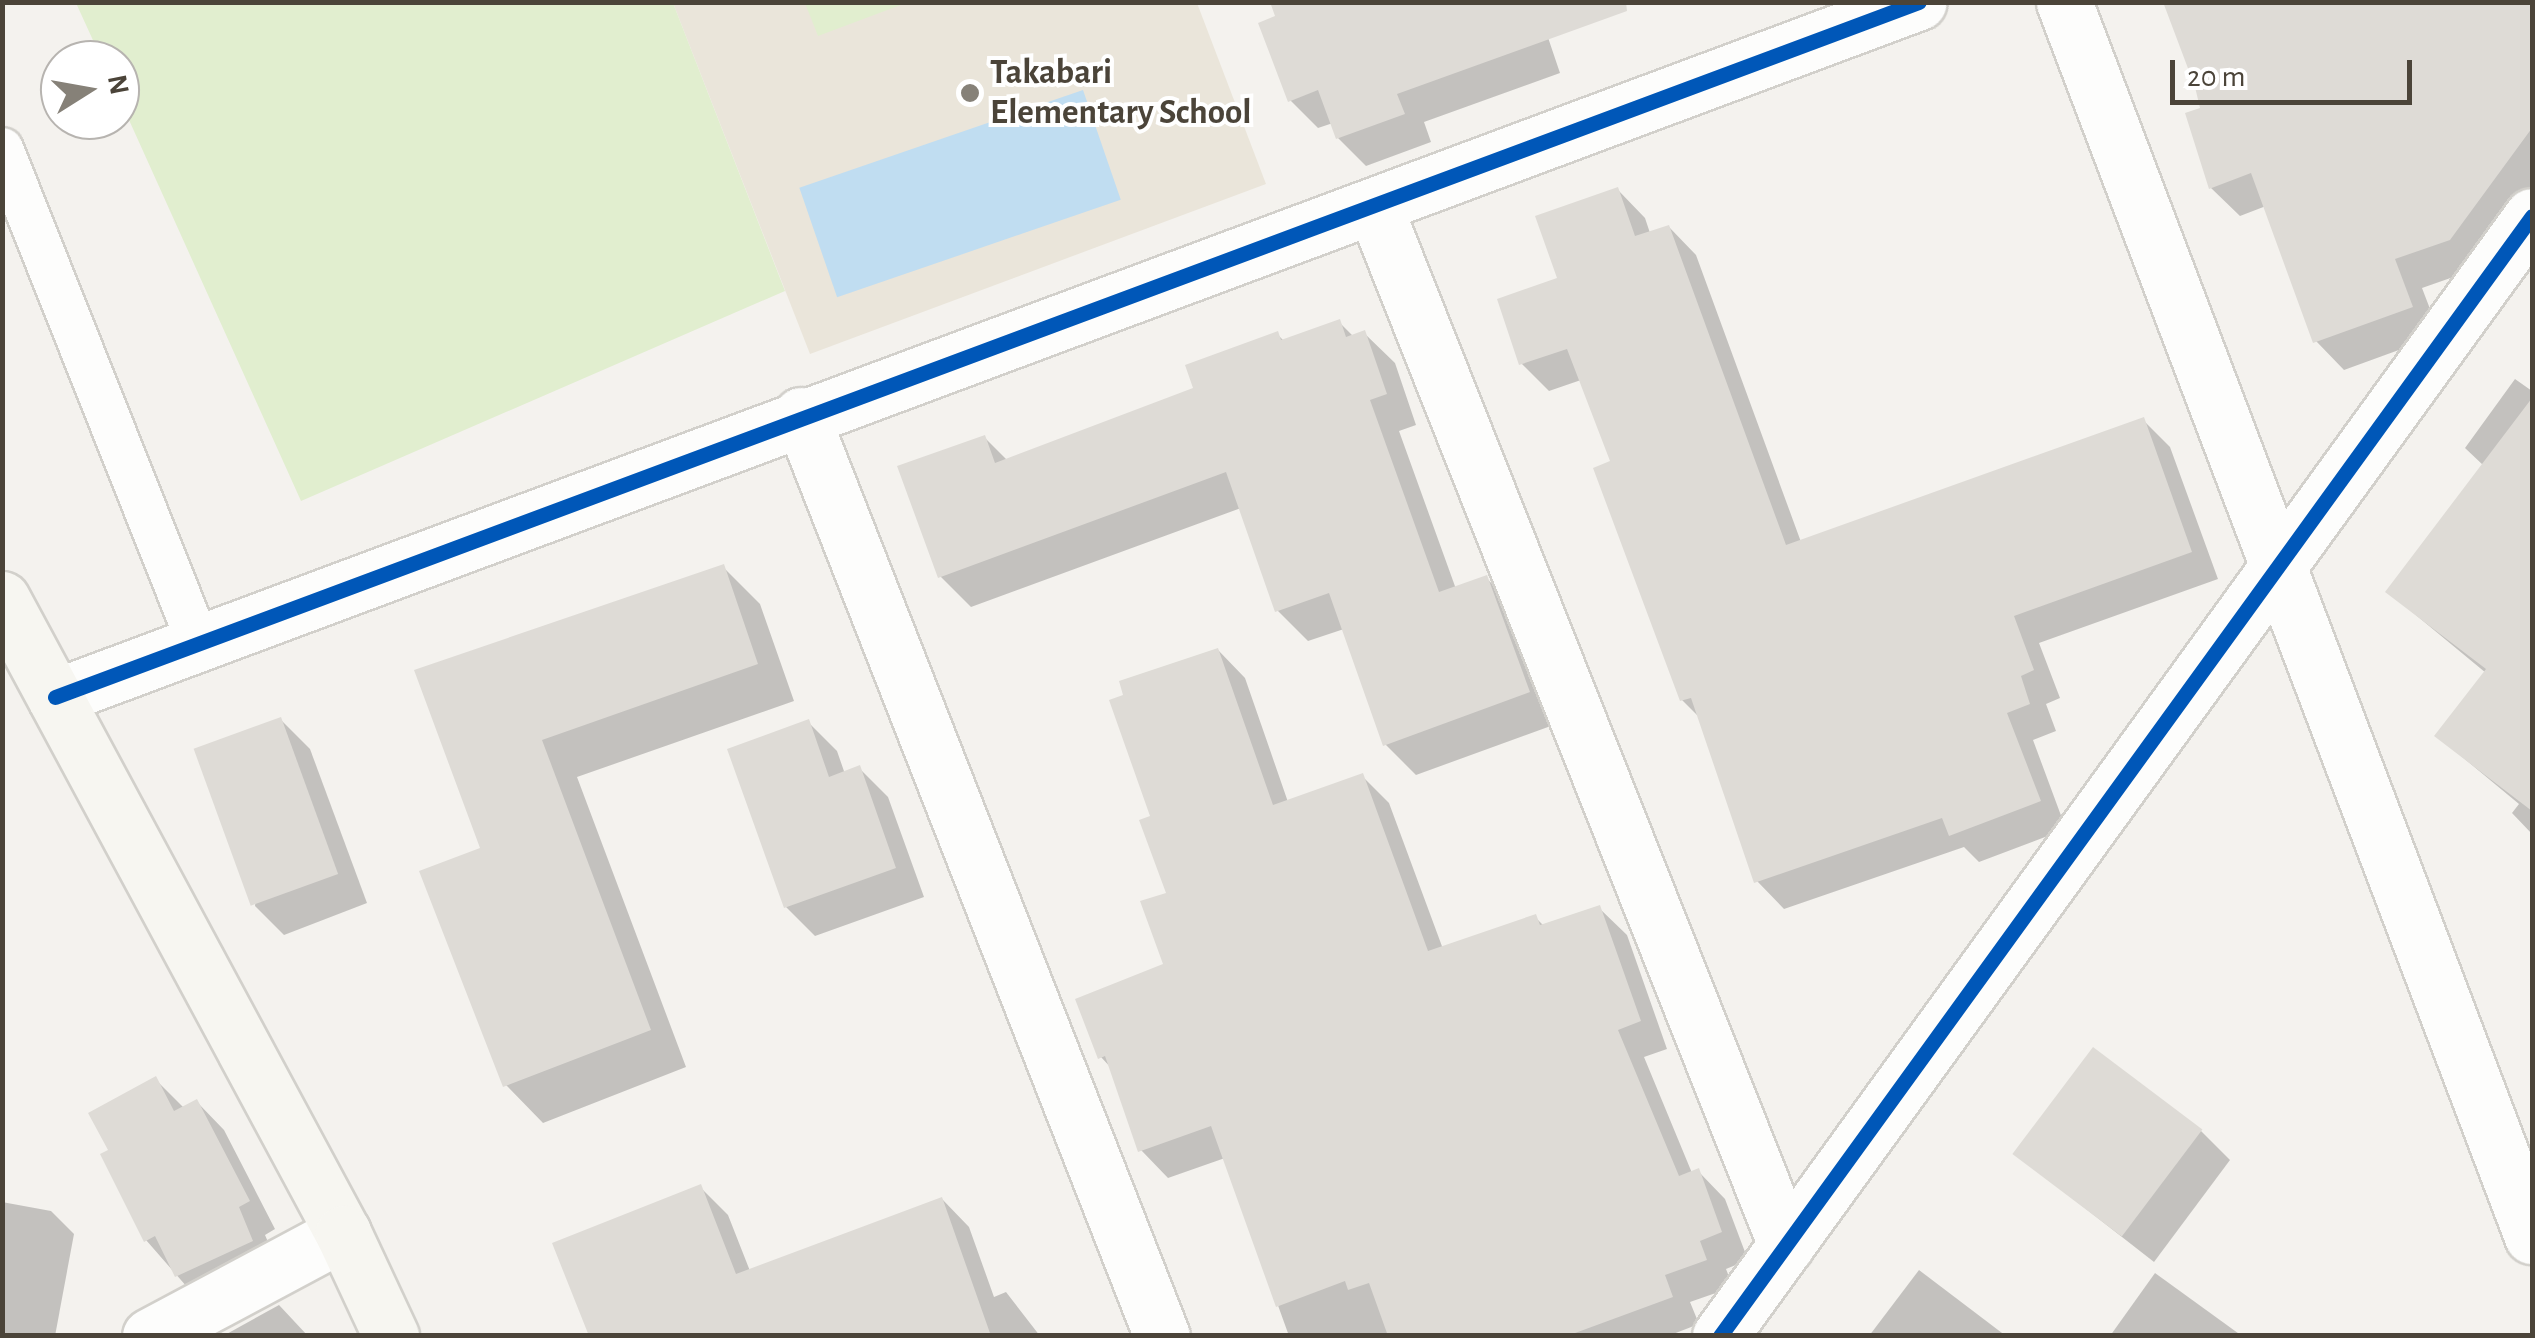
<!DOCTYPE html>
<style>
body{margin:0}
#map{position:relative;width:2535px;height:1338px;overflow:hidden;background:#f4f2ee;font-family:"Alegreya Sans",sans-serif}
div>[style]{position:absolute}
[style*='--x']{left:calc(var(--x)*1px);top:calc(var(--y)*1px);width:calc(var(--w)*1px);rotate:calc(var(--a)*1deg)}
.education>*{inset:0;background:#eae5da}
.green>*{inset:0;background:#e1eecf}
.water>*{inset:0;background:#c0ddf1;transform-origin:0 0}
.shadow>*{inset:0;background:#0003}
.building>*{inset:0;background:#dedbd6;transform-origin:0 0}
.roads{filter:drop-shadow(2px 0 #d2d0cb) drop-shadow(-2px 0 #d2d0cb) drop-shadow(0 2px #d2d0cb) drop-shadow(0 -2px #d2d0cb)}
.lane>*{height:42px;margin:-21px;padding:0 21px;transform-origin:21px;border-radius:21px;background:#fdfdfc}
.street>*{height:55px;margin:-27.5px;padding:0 27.5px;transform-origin:27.5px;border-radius:27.5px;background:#fdfdfc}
.secondary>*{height:55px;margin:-27.5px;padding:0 27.5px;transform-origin:27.5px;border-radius:27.5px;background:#f7f6f1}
.cycleway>*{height:15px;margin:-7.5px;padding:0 7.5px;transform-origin:7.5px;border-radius:7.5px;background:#0057b8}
.dots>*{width:28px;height:28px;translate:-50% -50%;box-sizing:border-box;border:5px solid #fff;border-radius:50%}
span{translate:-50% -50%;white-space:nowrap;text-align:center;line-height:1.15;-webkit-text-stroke:8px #fff;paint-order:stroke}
.poi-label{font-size:35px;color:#4b4439;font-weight:700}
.left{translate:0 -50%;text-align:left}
.frame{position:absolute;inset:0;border:5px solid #4b4439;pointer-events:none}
.north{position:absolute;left:40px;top:40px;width:100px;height:100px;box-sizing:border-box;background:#fff;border:2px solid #b7b4b0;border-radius:50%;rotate:79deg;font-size:28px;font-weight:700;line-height:40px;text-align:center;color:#4b4439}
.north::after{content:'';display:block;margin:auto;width:35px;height:45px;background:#868178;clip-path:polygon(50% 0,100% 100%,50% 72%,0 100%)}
.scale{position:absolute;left:2170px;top:60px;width:242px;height:45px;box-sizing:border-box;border:5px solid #4b4439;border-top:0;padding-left:12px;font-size:30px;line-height:35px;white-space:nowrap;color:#4b4439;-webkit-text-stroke:8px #fff;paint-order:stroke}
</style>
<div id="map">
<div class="education">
<i style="clip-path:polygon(673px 3px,1197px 3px,1266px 184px,810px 354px)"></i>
</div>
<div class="green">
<i style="clip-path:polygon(76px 3px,673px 3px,785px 291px,301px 501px,120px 100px,120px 60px,102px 60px)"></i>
<i style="clip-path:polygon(805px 3px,906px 3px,818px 36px)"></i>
</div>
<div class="water">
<i style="left:1083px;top:90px;width:116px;height:300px;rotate:71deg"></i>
</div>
<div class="shadow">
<i style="clip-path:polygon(1536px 2px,1560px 73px,1424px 122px,1431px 142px,1366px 166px,1338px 138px,1333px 123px,1318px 128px,1290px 100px,1279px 18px)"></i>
<i style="clip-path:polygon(2166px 2px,2532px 2px,2532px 195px,2479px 268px,2422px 288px,2440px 335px,2344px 370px,2316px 341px,2266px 206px,2240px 216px,2211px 188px,2198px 86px)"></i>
<i style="clip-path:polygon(1618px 190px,1645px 218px,1650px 233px,1669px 227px,1696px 255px,1801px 542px,2143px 420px,2170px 447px,2218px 579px,2039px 643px,2060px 698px,2046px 704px,2056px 731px,2033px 740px,2066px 829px,1979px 862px,1964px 847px,1784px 909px,1757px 881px,1700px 718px,1682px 700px,1614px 462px,1581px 380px,1549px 391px,1521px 363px,1560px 279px)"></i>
<i style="clip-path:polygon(1339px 322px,1354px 337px,1364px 333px,1395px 363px,1416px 425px,1399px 431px,1456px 589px,1486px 578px,1517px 608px,1559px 723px,1416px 775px,1385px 744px,1344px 629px,1308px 641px,1277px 610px,1241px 508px,971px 607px,940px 576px,985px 438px,1008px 461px,1196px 389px,1277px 334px,1285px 342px)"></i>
<i style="clip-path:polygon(2515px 379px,2532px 391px,2532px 834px,2512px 813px,2519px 804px,2437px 736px,2486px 673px,2388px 592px,2484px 466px,2465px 448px)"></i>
<i style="clip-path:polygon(723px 567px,760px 604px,794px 701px,577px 777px,686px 1067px,543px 1123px,506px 1085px,484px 849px,417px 672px)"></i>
<i style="clip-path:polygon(1218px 650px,1245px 678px,1288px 802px,1362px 776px,1389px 803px,1443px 949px,1535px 917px,1544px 926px,1599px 908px,1627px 935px,1667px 1049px,1644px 1057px,1692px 1173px,1698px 1171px,1725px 1199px,1748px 1260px,1726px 1269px,1733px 1287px,1690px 1302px,1699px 1324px,1668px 1336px,1289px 1336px,1225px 1158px,1168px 1178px,1141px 1150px,1112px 1069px,1101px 1057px,1166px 965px,1169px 895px,1153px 818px)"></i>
<i style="clip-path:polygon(281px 720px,310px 749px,367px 903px,284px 935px,255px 906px)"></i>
<i style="clip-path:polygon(808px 722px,837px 751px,845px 774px,859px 768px,888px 797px,924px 897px,815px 936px,786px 907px)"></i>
<i style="clip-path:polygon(155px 1079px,184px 1108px,197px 1102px,224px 1130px,275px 1229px,265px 1235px,281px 1272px,208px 1311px,146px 1240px,111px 1151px)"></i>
<i style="clip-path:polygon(2201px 1131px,2230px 1160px,2154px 1262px,2017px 1155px)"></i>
<i style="clip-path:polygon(700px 1187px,728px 1215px,750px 1271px,942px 1199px,969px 1227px,994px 1297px,1006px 1292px,1040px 1336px,591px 1336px)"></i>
<i style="clip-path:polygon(2px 1202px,51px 1211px,74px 1234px,55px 1336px,2px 1336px)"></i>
<i style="clip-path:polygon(1919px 1270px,2006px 1336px,1869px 1336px)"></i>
<i style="clip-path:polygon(2155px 1273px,2242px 1336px,2110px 1336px)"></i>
<i style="clip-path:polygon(279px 1305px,308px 1336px,223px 1336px)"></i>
</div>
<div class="building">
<i style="clip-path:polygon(1270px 2px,1626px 2px,1627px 11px,1397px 94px,1405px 114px,1336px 139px,1318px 90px,1288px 102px,1258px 23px,1275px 16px)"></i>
<i style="clip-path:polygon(2163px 2px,2532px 2px,2532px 128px,2450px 240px,2395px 259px,2413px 307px,2313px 343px,2251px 173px,2209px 189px,2185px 113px,2200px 108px,2195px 87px)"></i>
<i style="clip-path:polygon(1618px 187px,1635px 236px,1669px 225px,1786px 545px,2144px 417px,2192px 552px,2014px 616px,2034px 670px,2021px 676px,2030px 704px,2007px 713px,2041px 801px,1949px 836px,1942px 818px,1754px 883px,1691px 698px,1680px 701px,1593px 468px,1610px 461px,1567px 349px,1519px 365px,1497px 299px,1557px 278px,1535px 216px)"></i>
<i style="clip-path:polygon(1340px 319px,1346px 337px,1365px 330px,1387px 394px,1370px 400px,1439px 592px,1487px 575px,1530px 692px,1383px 746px,1329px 593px,1275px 612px,1226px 472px,938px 578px,897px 466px,985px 435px,995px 463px,1193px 388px,1185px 365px,1278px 331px,1281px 340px)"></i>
<i style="clip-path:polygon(2532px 398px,2532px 811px,2434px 736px,2486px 669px,2385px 592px)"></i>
<i style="clip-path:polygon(724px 564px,758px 664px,542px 740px,651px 1030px,503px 1087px,419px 871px,480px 848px,414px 670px)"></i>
<i style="clip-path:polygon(1218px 648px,1273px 805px,1363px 773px,1428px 951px,1536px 914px,1540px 925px,1600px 905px,1641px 1021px,1618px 1030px,1679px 1176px,1699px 1168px,1722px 1232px,1700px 1241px,1707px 1260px,1665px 1275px,1673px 1297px,1567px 1336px,1388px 1336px,1369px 1283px,1348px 1290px,1345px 1281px,1276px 1307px,1211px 1126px,1138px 1152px,1105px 1056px,1098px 1059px,1075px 999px,1163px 964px,1140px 901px,1166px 893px,1139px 820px,1150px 816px,1109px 700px,1123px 695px,1119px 681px)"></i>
<i style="left:281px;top:717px;width:167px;height:93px;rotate:70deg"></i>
<i style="clip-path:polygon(809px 719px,829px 777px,860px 765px,896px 868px,784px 908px,727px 749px)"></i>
<i style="left:2093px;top:1047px;width:137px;height:134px;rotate:37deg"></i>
<i style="clip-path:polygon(156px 1076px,174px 1111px,197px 1099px,250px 1201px,239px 1207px,253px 1241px,175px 1277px,155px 1236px,144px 1242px,100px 1154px,108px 1150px,88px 1113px)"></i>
<i style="clip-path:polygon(701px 1184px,736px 1274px,942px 1197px,991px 1336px,589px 1336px,552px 1243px)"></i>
</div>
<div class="roads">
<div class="lane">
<i style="--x:2;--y:149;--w:531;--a:68.32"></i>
</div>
<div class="street">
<i style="--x:2064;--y:2;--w:1320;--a:69.23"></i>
<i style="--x:1374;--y:206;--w:1118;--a:68.37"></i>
<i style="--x:801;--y:415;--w:989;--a:68.6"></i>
<i style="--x:55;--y:697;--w:1989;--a:-20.45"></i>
<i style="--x:150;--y:1336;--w:219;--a:-28.1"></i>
<i style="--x:1720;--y:1336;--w:1383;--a:-54.06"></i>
</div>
<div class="secondary">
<i style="--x:2;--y:599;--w:720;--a:61.73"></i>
<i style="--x:343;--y:1233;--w:114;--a:65"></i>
</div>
</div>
<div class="cycleway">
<i style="--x:55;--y:697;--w:1989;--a:-20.45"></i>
<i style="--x:1720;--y:1336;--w:1383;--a:-54.06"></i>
</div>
<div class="dots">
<i style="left:970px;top:93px;background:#868178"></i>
</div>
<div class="poi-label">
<span class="left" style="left:990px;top:93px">Takabari<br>Elementary School</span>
</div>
<div class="frame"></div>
<div class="north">N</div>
<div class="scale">20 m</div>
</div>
